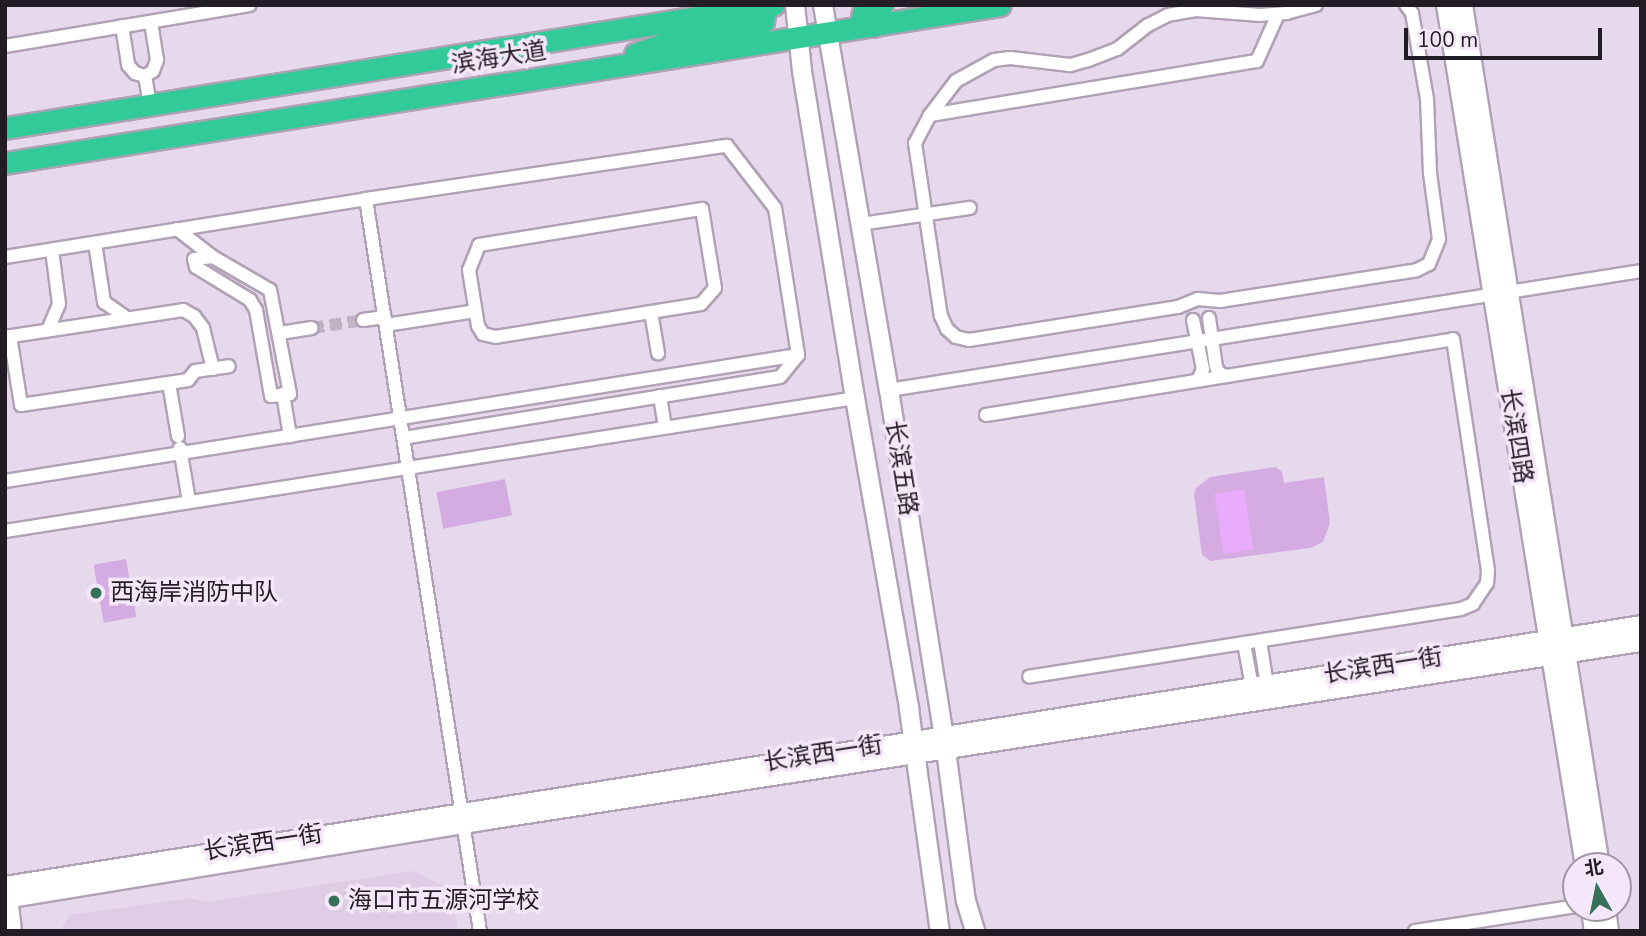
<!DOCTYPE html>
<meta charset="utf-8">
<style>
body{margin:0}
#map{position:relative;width:1646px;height:936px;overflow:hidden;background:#e7d9ec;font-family:"Nunito Sans","Noto Sans SC",sans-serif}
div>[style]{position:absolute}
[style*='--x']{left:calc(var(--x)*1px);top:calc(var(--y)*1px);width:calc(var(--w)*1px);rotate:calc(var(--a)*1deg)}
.built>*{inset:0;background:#dfcce5}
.green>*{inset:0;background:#d5ace1;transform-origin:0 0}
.water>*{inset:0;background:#e9acfc;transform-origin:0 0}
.street-tunnel>*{height:12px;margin-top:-6px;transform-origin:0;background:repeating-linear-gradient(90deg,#c0b3c4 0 12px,transparent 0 18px)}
.roads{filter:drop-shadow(2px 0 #b0a2b4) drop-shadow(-2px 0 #b0a2b4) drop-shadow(0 2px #b0a2b4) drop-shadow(0 -2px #b0a2b4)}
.street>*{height:12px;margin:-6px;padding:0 6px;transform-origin:6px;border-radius:6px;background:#fff}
.secondary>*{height:18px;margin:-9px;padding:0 9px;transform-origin:9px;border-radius:9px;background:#fff}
.highway>*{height:21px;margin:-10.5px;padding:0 10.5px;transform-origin:10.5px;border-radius:10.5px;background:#31ca98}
.dots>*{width:19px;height:19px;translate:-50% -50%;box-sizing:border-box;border:4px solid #f5e6f9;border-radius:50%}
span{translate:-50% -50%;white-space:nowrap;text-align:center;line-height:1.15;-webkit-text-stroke:7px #f5e6f9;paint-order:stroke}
.street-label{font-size:24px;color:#221d24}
.poi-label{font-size:24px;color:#221d24}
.left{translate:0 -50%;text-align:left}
.frame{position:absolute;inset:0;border:7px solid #221d24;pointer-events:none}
.north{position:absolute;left:1562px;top:852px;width:70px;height:70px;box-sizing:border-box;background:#f5e6f9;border:2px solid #a196a4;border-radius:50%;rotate:351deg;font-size:19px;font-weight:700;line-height:28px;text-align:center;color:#221d24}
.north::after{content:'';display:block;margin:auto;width:24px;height:32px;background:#357059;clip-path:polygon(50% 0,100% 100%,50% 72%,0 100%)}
.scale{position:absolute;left:1404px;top:28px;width:198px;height:32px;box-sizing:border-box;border:4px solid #221d24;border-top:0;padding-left:9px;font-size:21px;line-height:24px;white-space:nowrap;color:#221d24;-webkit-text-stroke:5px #f5e6f9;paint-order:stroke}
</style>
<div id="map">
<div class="built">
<i style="clip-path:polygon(413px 871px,451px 890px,458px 931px,60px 931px,70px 915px,190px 898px,207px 902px)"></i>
</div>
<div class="green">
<i style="clip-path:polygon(1276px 467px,1282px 472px,1284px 483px,1324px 477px,1330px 523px,1323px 542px,1310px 548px,1211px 561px,1202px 555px,1194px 495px,1196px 488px,1210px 477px)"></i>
<i style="left:505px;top:479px;width:37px;height:70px;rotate:79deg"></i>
<i style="left:126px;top:559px;width:59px;height:33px;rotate:80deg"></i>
</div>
<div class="water">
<i style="left:1244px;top:489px;width:61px;height:30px;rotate:81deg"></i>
</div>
<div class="street-tunnel">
<i style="--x:312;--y:328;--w:52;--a:-8.9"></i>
</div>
<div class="roads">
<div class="street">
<i style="--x:1316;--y:5;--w:30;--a:165"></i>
<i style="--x:1287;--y:13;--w:27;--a:176"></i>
<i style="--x:1260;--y:15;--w:64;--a:-175.5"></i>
<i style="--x:1196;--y:10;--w:28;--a:170"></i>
<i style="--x:1168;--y:15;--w:22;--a:153"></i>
<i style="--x:1148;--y:25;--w:39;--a:142"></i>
<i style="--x:1117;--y:49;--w:31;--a:159"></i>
<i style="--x:1088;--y:60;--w:19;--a:164"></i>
<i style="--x:1070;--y:65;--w:60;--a:-173.3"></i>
<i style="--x:1010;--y:58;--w:16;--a:173"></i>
<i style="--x:994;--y:60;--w:43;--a:151.1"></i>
<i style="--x:956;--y:81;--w:43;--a:127.4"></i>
<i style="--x:930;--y:115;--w:32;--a:118"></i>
<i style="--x:915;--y:143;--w:175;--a:81.5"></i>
<i style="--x:941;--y:316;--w:14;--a:65"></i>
<i style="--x:947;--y:329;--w:12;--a:42"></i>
<i style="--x:956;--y:337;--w:13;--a:13"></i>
<i style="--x:969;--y:340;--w:212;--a:-9"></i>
<i style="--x:1178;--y:307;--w:22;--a:-22"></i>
<i style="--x:1198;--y:299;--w:22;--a:5"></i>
<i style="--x:1220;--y:301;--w:199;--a:-8.9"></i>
<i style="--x:1417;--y:270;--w:13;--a:-27"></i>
<i style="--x:1429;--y:264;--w:27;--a:-68"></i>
<i style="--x:1439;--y:239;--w:67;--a:-97.8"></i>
<i style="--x:1430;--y:173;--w:74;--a:-92.3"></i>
<i style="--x:1427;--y:99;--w:87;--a:-99.9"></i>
<i style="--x:1412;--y:13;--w:10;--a:-127"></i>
<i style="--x:122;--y:26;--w:39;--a:81"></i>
<i style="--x:128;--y:65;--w:11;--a:49"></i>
<i style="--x:135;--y:73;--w:10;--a:17"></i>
<i style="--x:145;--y:76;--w:9;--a:-32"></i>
<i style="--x:153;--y:71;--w:12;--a:-70"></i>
<i style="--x:157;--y:60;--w:38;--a:-99"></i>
<i style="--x:5;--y:46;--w:248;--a:-9.5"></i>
<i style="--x:145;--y:76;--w:28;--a:80"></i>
<i style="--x:930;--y:115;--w:331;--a:-9.4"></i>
<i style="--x:1257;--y:61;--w:51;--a:-65.9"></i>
<i style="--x:366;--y:199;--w:741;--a:81.15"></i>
<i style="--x:702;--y:209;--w:80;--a:80.7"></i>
<i style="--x:715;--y:288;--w:21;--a:131"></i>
<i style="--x:701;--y:304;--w:208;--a:170.9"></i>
<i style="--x:496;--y:337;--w:13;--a:-167"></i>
<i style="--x:483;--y:334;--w:9;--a:-122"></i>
<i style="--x:478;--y:326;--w:57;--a:-99.1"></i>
<i style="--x:469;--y:270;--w:27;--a:-68"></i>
<i style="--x:479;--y:245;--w:226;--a:-9.2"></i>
<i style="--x:861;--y:224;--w:110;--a:-8.4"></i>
<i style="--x:177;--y:229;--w:46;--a:37.9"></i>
<i style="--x:95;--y:243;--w:60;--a:81.3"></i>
<i style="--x:104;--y:302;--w:28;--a:35"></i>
<i style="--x:5;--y:257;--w:366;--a:-9.1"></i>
<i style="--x:366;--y:199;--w:365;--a:-8.4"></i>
<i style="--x:727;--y:146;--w:78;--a:52.3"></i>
<i style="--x:775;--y:208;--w:149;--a:81.1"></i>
<i style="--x:798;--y:355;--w:28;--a:129"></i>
<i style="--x:780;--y:377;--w:381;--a:170.8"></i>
<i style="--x:213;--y:257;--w:66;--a:30.1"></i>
<i style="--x:270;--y:290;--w:106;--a:79.1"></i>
<i style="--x:290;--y:394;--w:19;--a:174"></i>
<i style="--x:271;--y:396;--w:87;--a:-99.9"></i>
<i style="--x:256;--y:310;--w:12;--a:-121"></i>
<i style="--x:250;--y:300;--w:63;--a:-148.6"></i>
<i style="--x:196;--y:267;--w:8;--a:-104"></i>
<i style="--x:194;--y:259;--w:19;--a:-6"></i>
<i style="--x:651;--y:312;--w:42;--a:80.3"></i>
<i style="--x:1209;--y:318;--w:49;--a:81.9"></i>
<i style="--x:1216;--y:367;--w:7;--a:63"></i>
<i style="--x:1219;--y:373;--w:8;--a:23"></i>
<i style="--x:363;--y:320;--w:22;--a:-8"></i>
<i style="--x:1193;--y:320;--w:50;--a:78.5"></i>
<i style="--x:1203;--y:369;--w:12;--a:114"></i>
<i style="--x:386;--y:325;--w:90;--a:-8.9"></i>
<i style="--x:48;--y:330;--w:28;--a:-67"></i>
<i style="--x:59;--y:304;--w:54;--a:-97.4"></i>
<i style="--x:280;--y:333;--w:32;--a:-9"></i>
<i style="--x:10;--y:336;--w:70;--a:80.9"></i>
<i style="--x:21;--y:405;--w:169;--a:-8.5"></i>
<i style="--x:188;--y:380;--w:11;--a:-52"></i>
<i style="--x:195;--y:371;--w:34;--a:-8"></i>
<i style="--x:5;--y:337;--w:180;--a:-8.6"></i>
<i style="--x:183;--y:310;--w:13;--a:29"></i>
<i style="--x:194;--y:316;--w:15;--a:53"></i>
<i style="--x:203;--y:328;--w:42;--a:76.3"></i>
<i style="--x:169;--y:383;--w:54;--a:80.4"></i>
<i style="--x:889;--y:390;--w:761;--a:-8.99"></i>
<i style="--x:283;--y:394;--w:43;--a:80.5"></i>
<i style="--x:660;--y:396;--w:31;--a:81"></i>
<i style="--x:986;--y:415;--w:473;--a:-9.2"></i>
<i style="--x:1453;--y:339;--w:234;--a:81.4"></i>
<i style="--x:1488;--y:570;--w:13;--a:94"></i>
<i style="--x:1487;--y:583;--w:25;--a:124"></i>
<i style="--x:1473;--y:604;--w:13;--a:157"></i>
<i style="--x:1461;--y:609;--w:437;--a:171.1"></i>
<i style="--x:180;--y:448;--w:54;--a:80.4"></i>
<i style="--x:5;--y:481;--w:803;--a:-9.03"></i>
<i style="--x:5;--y:531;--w:860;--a:-8.89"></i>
<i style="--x:1260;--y:641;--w:45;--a:81"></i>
<i style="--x:1244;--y:643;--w:45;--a:79.7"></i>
<i style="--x:1415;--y:931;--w:163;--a:-8.8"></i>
</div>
<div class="secondary">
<i style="--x:795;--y:5;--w:66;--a:83.9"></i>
<i style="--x:802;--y:71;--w:331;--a:80.8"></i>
<i style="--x:855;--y:398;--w:316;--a:80.1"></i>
<i style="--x:909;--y:709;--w:224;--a:82.1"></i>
<i style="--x:823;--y:5;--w:391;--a:80.3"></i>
<i style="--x:889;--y:390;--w:364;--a:81"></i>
<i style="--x:946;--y:750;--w:152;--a:82.5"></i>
<i style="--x:966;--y:901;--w:31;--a:73"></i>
<i style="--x:1446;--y:5;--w:872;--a:80.83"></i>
<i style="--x:1463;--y:5;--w:872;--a:80.96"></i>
<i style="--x:5;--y:886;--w:1657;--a:-9.06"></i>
<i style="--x:7;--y:889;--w:42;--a:83.2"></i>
<i style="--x:5;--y:899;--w:489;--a:-9.3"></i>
<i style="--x:488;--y:820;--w:1167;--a:-8.78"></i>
<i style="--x:1591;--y:908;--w:23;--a:83"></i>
<i style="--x:1606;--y:908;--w:23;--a:83"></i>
</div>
<div class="highway">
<i style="--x:873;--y:26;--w:14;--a:-141"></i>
<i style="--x:862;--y:17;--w:6;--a:-72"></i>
<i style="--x:864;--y:11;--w:19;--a:-18"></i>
<i style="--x:635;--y:54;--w:45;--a:-19.7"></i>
<i style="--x:677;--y:39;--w:81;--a:-9.2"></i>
<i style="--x:757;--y:26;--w:7;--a:-34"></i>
<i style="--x:763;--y:22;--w:7;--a:-82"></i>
<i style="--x:764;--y:15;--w:15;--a:-157"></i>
<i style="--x:5;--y:128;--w:778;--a:-9.1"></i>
<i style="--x:5;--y:163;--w:1007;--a:-9.02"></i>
</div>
</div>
<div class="dots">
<i style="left:96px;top:593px;background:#357059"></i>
<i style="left:334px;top:901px;background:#357059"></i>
</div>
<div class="street-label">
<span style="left:499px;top:58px;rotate:-9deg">滨海大道</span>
<span style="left:1516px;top:436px;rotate:81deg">长滨四路</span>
<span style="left:901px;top:468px;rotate:81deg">长滨五路</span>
<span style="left:1383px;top:666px;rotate:-9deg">长滨西一街</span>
<span style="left:823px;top:754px;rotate:-9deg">长滨西一街</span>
<span style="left:263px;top:843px;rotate:-9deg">长滨西一街</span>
</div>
<div class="poi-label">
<span class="left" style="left:110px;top:593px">西海岸消防中队</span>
<span class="left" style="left:348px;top:901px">海口市五源河学校</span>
</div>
<div class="frame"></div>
<div class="north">北</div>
<div class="scale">100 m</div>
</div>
